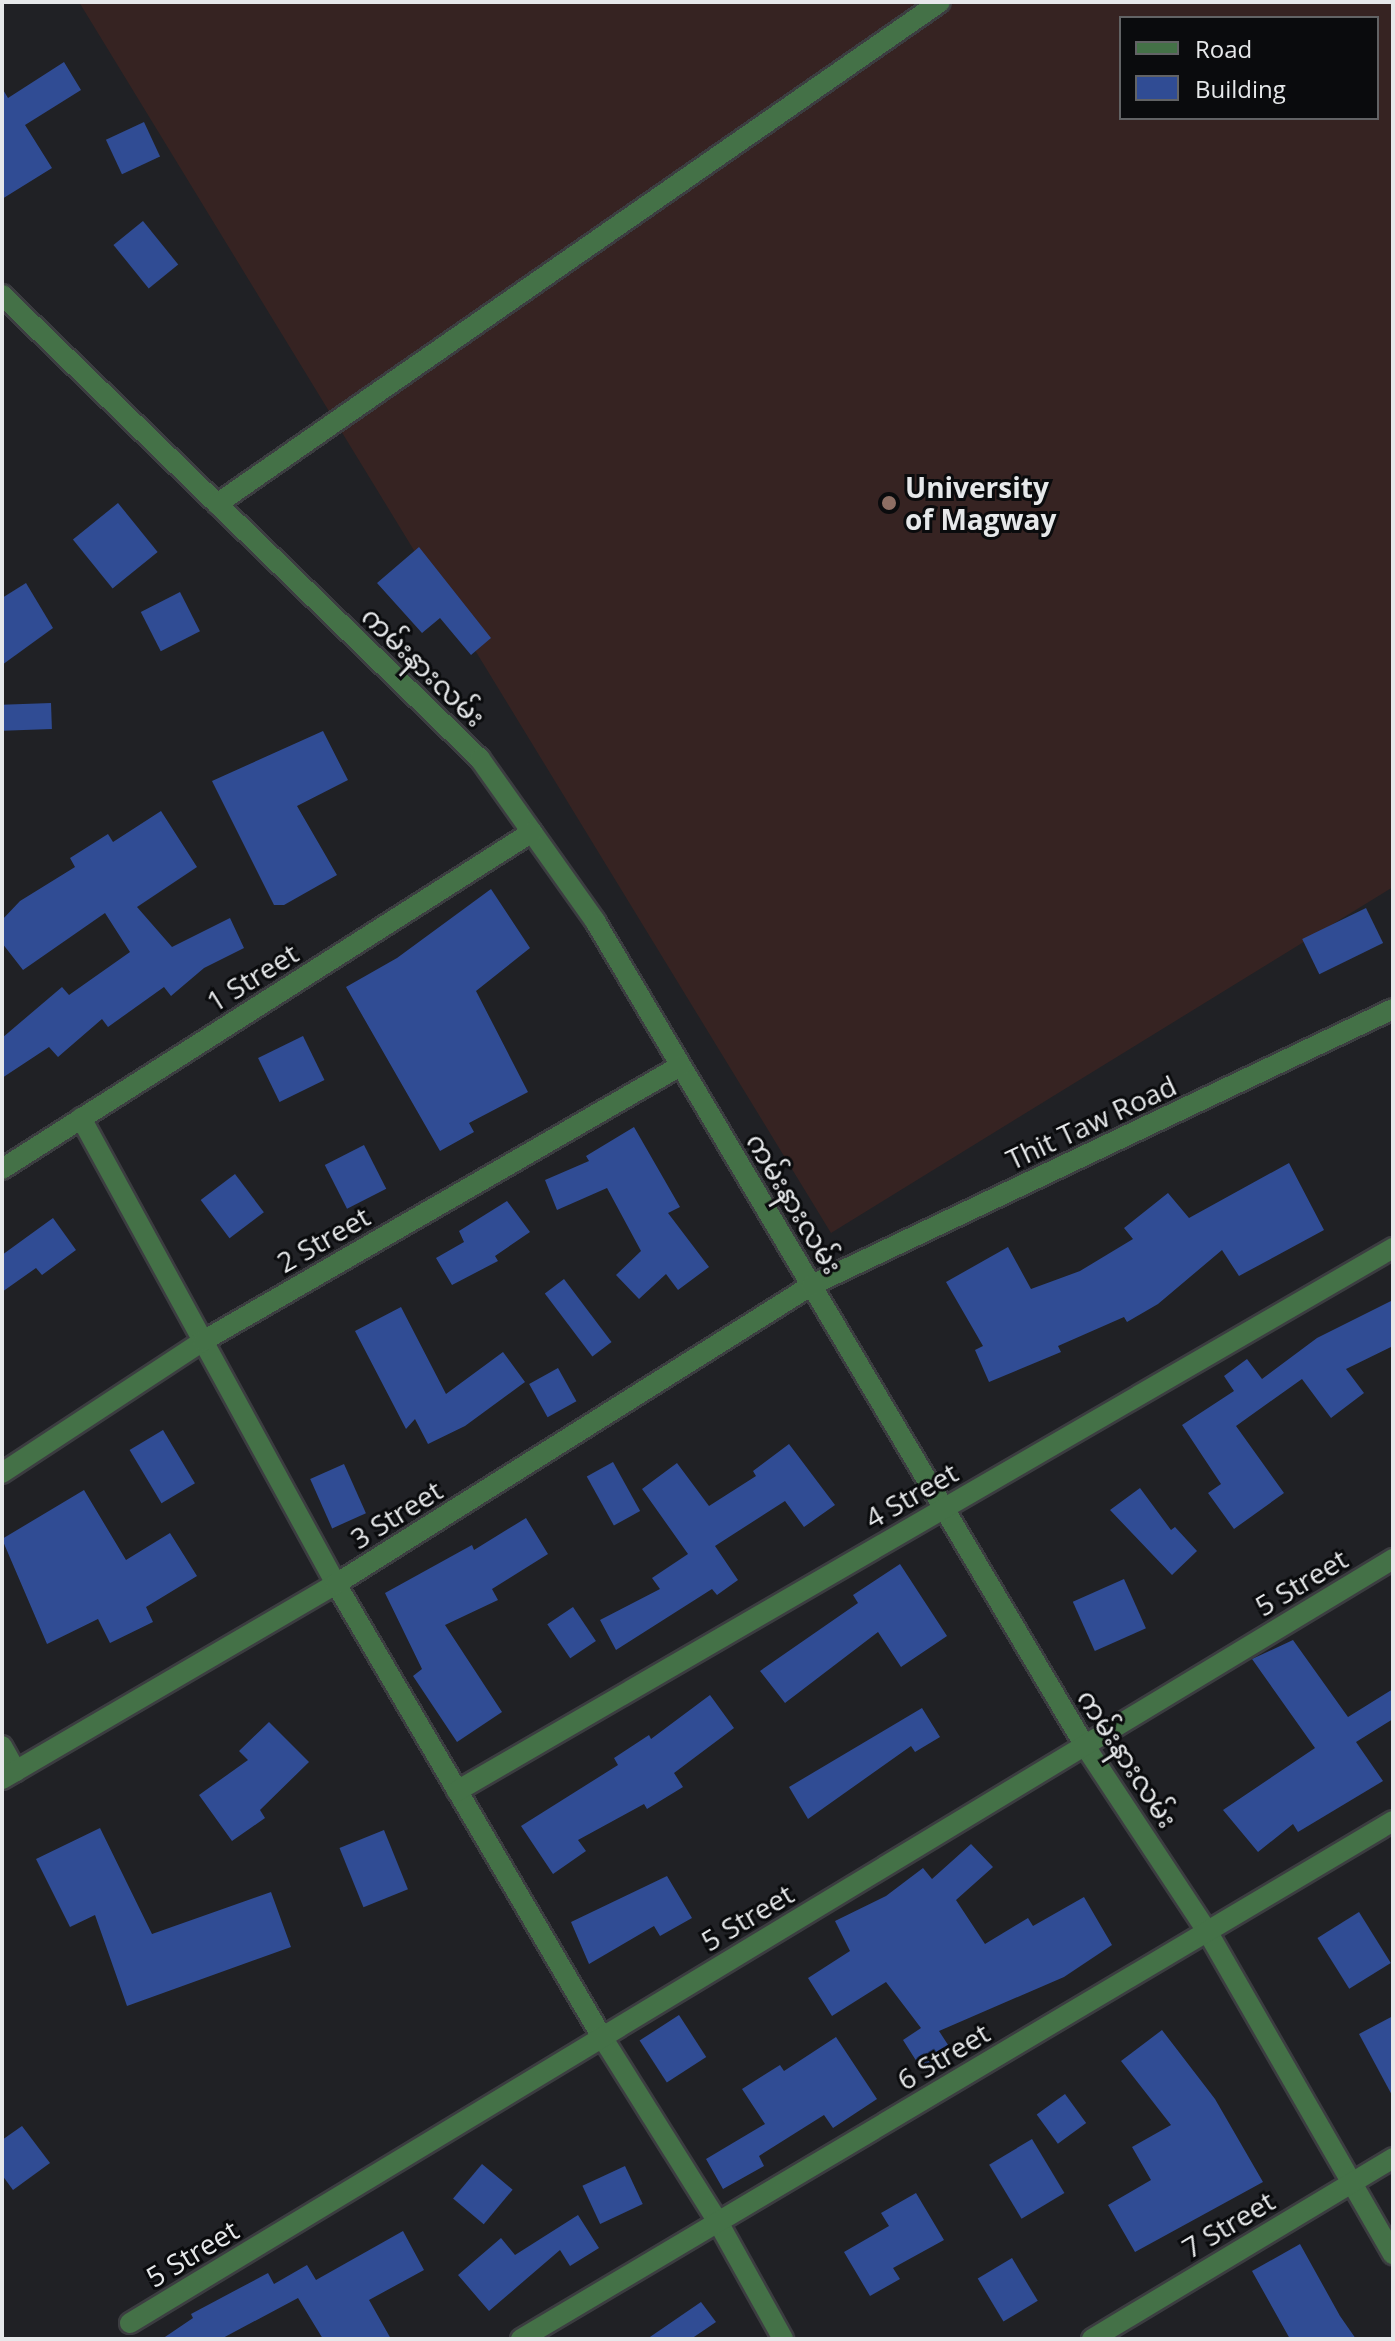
<!DOCTYPE html>
<meta charset="utf-8">
<style>
body{margin:0}
#map{position:relative;width:1395px;height:2341px;overflow:hidden;background:#202125;font-family:"Open Sans","Noto Sans Myanmar",sans-serif}
div>[style]{position:absolute}
[style*='--x']{left:calc(var(--x)*1px);top:calc(var(--y)*1px);width:calc(var(--w)*1px);rotate:calc(var(--a)*1deg)}
.education>*{inset:0;background:#362322}
.building>*{inset:0;background:#304c94;transform-origin:0 0}
.roads{filter:drop-shadow(2px 0 #3c3d41) drop-shadow(-2px 0 #3c3d41) drop-shadow(0 2px #3c3d41) drop-shadow(0 -2px #3c3d41)}
.minor>*{height:20px;margin:-10px;padding:0 10px;transform-origin:10px;border-radius:10px;background:#447147}
.dots>*{width:22px;height:22px;translate:-50% -50%;box-sizing:border-box;border:4px solid #0a0b0d;border-radius:50%}
span{translate:-50% -50%;white-space:nowrap;text-align:center;line-height:1.15;-webkit-text-stroke:6px #0a0b0d;paint-order:stroke}
.poi-label{font-size:28px;color:#e6e8ea;font-weight:700}
.left{translate:0 -50%;text-align:left}
.street-label{font-size:28px;color:#e6e8ea}
.frame{position:absolute;inset:0;border:4px solid #e6e8ea;pointer-events:none}
.legend{position:absolute;left:1119px;top:16px;width:260px;height:104px;box-sizing:border-box;background:#0a0b0d;border:2px solid #626365;margin:0;padding:10px 14px;list-style:none;font-size:24px;color:#e6e8ea}
.legend li{display:flex;align-items:center;gap:16px;height:40px}
.legend b{width:40px;border:2px solid #626365}
</style>
<div id="map">
<div class="education">
<i style="clip-path:polygon(evenodd,79px 2px,1393px 2px,1393px 887px,831px 1233px,79px 2px,1121px 18px,1377px 18px,1377px 118px,1121px 118px,1121px 18px)"></i>
</div>
<div class="building">
<i style="clip-path:polygon(64px 62px,81px 90px,25px 125px,52px 168px,2px 199px,2px 88px,8px 98px)"></i>
<i style="left:144px;top:122px;width:38px;height:42px;rotate:65deg"></i>
<i style="left:143px;top:221px;width:56px;height:38px;rotate:51deg"></i>
<i style="left:118px;top:503px;width:63px;height:58px;rotate:51deg"></i>
<i style="clip-path:polygon(419px 547px,491px 638px,471px 655px,440px 618px,422px 633px,377px 583px)"></i>
<i style="clip-path:polygon(26px 583px,53px 628px,2px 665px,2px 598px)"></i>
<i style="left:180px;top:592px;width:44px;height:44px;rotate:63deg"></i>
<i style="left:51px;top:703px;width:26px;height:49px;rotate:88deg"></i>
<i style="clip-path:polygon(323px 731px,348px 780px,297px 806px,337px 875px,284px 905px,274px 905px,212px 781px)"></i>
<i style="clip-path:polygon(161px 811px,197px 867px,137px 907px,172px 947px,230px 918px,244px 948px,204px 968px,171px 996px,164px 987px,108px 1027px,102px 1019px,58px 1057px,49px 1047px,2px 1078px,2px 1038px,62px 987px,69px 995px,130px 952px,105px 913px,23px 970px,2px 943px,2px 920px,20px 901px,75px 867px,70px 858px,108px 834px,113px 842px)"></i>
<i style="clip-path:polygon(491px 889px,530px 948px,476px 991px,528px 1092px,469px 1123px,474px 1132px,440px 1151px,346px 987px,397px 958px)"></i>
<i style="left:1366px;top:908px;width:39px;height:71px;rotate:64deg"></i>
<i style="left:303px;top:1036px;width:49px;height:50px;rotate:64deg"></i>
<i style="clip-path:polygon(634px 1127px,680px 1207px,668px 1213px,709px 1267px,678px 1290px,666px 1274px,639px 1299px,616px 1275px,641px 1251px,607px 1188px,557px 1210px,545px 1180px,589px 1161px,586px 1156px)"></i>
<i style="left:364px;top:1145px;width:49px;height:44px;rotate:63deg"></i>
<i style="clip-path:polygon(1289px 1163px,1324px 1230px,1239px 1276px,1222px 1250px,1158px 1304px,1127px 1322px,1124px 1317px,1058px 1346px,1061px 1352px,989px 1382px,975px 1350px,983px 1346px,946px 1282px,1008px 1247px,1031px 1289px,1080px 1271px,1133px 1239px,1124px 1228px,1168px 1193px,1189px 1218px)"></i>
<i style="left:235px;top:1174px;width:48px;height:43px;rotate:53deg"></i>
<i style="clip-path:polygon(507px 1201px,530px 1232px,495px 1256px,498px 1261px,452px 1285px,436px 1258px,464px 1242px,459px 1231px)"></i>
<i style="clip-path:polygon(53px 1218px,76px 1250px,42px 1275px,36px 1268px,2px 1292px,2px 1255px)"></i>
<i style="left:564px;top:1279px;width:79px;height:24px;rotate:53deg"></i>
<i style="clip-path:polygon(1393px 1300px,1393px 1346px,1346px 1369px,1364px 1393px,1331px 1418px,1302px 1379px,1236px 1426px,1284px 1493px,1234px 1529px,1208px 1493px,1221px 1484px,1182px 1425px,1234px 1391px,1224px 1376px,1247px 1359px,1262px 1379px,1317px 1338px)"></i>
<i style="clip-path:polygon(401px 1307px,446px 1394px,503px 1352px,525px 1382px,465px 1426px,428px 1444px,415px 1419px,406px 1429px,355px 1331px)"></i>
<i style="left:558px;top:1368px;width:38px;height:33px;rotate:61deg"></i>
<i style="left:163px;top:1430px;width:62px;height:39px;rotate:59deg"></i>
<i style="clip-path:polygon(789px 1444px,835px 1505px,804px 1527px,785px 1501px,715px 1546px,738px 1580px,717px 1595px,712px 1589px,616px 1650px,600px 1620px,660px 1589px,652px 1578px,688px 1554px,642px 1489px,677px 1463px,709px 1506px,756px 1476px,753px 1471px)"></i>
<i style="left:613px;top:1462px;width:56px;height:30px;rotate:61deg"></i>
<i style="left:344px;top:1464px;width:54px;height:37px;rotate:66deg"></i>
<i style="clip-path:polygon(1140px 1488px,1171px 1530px,1175px 1527px,1197px 1551px,1172px 1575px,1110px 1510px)"></i>
<i style="clip-path:polygon(84px 1490px,126px 1560px,170px 1533px,197px 1576px,146px 1607px,153px 1622px,110px 1643px,98px 1619px,47px 1644px,2px 1539px)"></i>
<i style="clip-path:polygon(526px 1518px,548px 1554px,492px 1589px,498px 1600px,445px 1625px,502px 1712px,457px 1742px,413px 1676px,422px 1669px,385px 1593px,472px 1545px,474px 1550px)"></i>
<i style="clip-path:polygon(900px 1564px,947px 1636px,901px 1667px,878px 1632px,785px 1703px,760px 1671px,858px 1603px,853px 1595px)"></i>
<i style="left:1124px;top:1579px;width:54px;height:56px;rotate:66deg"></i>
<i style="left:573px;top:1607px;width:41px;height:31px;rotate:56deg"></i>
<i style="clip-path:polygon(1293px 1640px,1348px 1717px,1393px 1689px,1393px 1719px,1356px 1742px,1383px 1781px,1298px 1832px,1293px 1824px,1258px 1852px,1223px 1810px,1315px 1748px,1252px 1659px)"></i>
<i style="clip-path:polygon(710px 1695px,734px 1728px,674px 1773px,683px 1787px,647px 1809px,644px 1804px,578px 1840px,586px 1851px,553px 1874px,521px 1826px,618px 1765px,614px 1758px,649px 1735px,651px 1739px)"></i>
<i style="clip-path:polygon(922px 1708px,940px 1737px,915px 1752px,911px 1746px,808px 1819px,789px 1787px)"></i>
<i style="clip-path:polygon(269px 1722px,309px 1762px,260px 1810px,265px 1818px,232px 1841px,199px 1795px,248px 1760px,239px 1751px)"></i>
<i style="clip-path:polygon(100px 1828px,152px 1934px,271px 1892px,291px 1947px,127px 2006px,95px 1915px,70px 1927px,36px 1859px)"></i>
<i style="left:384px;top:1830px;width:64px;height:48px;rotate:68deg"></i>
<i style="clip-path:polygon(971px 1844px,993px 1867px,956px 1900px,985px 1944px,1028px 1918px,1033px 1926px,1084px 1897px,1112px 1945px,1064px 1977px,939px 2031px,952px 2051px,922px 2070px,903px 2040px,921px 2028px,886px 1982px,832px 2016px,808px 1978px,850px 1951px,835px 1921px,886px 1896px,923px 1868px,932px 1879px)"></i>
<i style="clip-path:polygon(667px 1876px,692px 1918px,660px 1936px,654px 1926px,589px 1964px,571px 1922px)"></i>
<i style="left:1359px;top:1912px;width:60px;height:49px;rotate:58deg"></i>
<i style="left:679px;top:2015px;width:50px;height:47px;rotate:57deg"></i>
<i style="clip-path:polygon(1393px 2016px,1393px 2097px,1359px 2034px)"></i>
<i style="clip-path:polygon(1162px 2030px,1215px 2099px,1263px 2182px,1135px 2252px,1108px 2205px,1151px 2180px,1132px 2147px,1171px 2125px,1121px 2061px)"></i>
<i style="clip-path:polygon(836px 2037px,877px 2099px,833px 2128px,824px 2115px,759px 2156px,764px 2166px,723px 2189px,706px 2159px,765px 2124px,742px 2089px,780px 2065px,784px 2071px)"></i>
<i style="left:1065px;top:2094px;width:36px;height:35px;rotate:54deg"></i>
<i style="clip-path:polygon(22px 2126px,50px 2163px,13px 2190px,2px 2175px,2px 2140px)"></i>
<i style="left:1032px;top:2139px;width:63px;height:50px;rotate:59deg"></i>
<i style="left:482px;top:2164px;width:40px;height:45px;rotate:40deg"></i>
<i style="left:625px;top:2166px;width:42px;height:47px;rotate:65deg"></i>
<i style="clip-path:polygon(916px 2193px,944px 2240px,893px 2268px,900px 2279px,870px 2296px,844px 2252px,889px 2226px,881px 2213px)"></i>
<i style="clip-path:polygon(578px 2215px,599px 2248px,570px 2266px,560px 2250px,489px 2311px,458px 2275px,501px 2238px,515px 2255px)"></i>
<i style="clip-path:polygon(403px 2231px,424px 2270px,369px 2300px,391px 2339px,323px 2339px,298px 2298px,221px 2339px,162px 2339px,193px 2318px,191px 2314px,268px 2273px,274px 2284px,307px 2265px,316px 2280px)"></i>
<i style="clip-path:polygon(1300px 2244px,1340px 2316px,1356px 2339px,1290px 2339px,1252px 2271px)"></i>
<i style="left:1012px;top:2258px;width:50px;height:40px;rotate:59deg"></i>
<i style="clip-path:polygon(701px 2302px,716px 2322px,691px 2339px,647px 2339px)"></i>
</div>
<div class="roads">
<div class="minor">
<i style="--x:2;--y:295;--w:666;--a:44.15"></i>
<i style="--x:480;--y:759;--w:199;--a:54.6"></i>
<i style="--x:595;--y:921;--w:960;--a:59.29"></i>
<i style="--x:1085;--y:1746;--w:222;--a:56.6"></i>
<i style="--x:1207;--y:1931;--w:373;--a:60.1"></i>
<i style="--x:217;--y:504;--w:880;--a:-34.77"></i>
<i style="--x:81;--y:1118;--w:531;--a:61.31"></i>
<i style="--x:336;--y:1584;--w:525;--a:59.58"></i>
<i style="--x:602;--y:2037;--w:218;--a:57.9"></i>
<i style="--x:718;--y:2222;--w:134;--a:60.9"></i>
<i style="--x:2;--y:1169;--w:628;--a:-32.45"></i>
<i style="--x:2;--y:1473;--w:240;--a:-33.3"></i>
<i style="--x:203;--y:1341;--w:551;--a:-29.96"></i>
<i style="--x:2;--y:1746;--w:29;--a:61"></i>
<i style="--x:2;--y:1779;--w:387;--a:-30.3"></i>
<i style="--x:336;--y:1584;--w:562;--a:-32.14"></i>
<i style="--x:812;--y:1285;--w:643;--a:-25.41"></i>
<i style="--x:457;--y:1791;--w:1082;--a:-30.12"></i>
<i style="--x:130;--y:2323;--w:1476;--a:-31.17"></i>
<i style="--x:521;--y:2339;--w:1014;--a:-30.71"></i>
<i style="--x:1092;--y:2339;--w:351;--a:-31"></i>
</div>
</div>
<div class="dots">
<i style="left:889px;top:503px;background:#8d6e63"></i>
</div>
<div class="poi-label">
<span class="left" style="left:905px;top:503px">University<br>of Magway</span>
</div>
<div class="street-label">
<span style="left:424px;top:666px;rotate:44deg">ကမ်းနားလမ်း</span>
<span style="left:252px;top:977px;rotate:-32deg">1 Street</span>
<span style="left:1091px;top:1122px;rotate:-25deg">Thit Taw Road</span>
<span style="left:795px;top:1203px;rotate:59deg">ကမ်းနားလမ်း</span>
<span style="left:323px;top:1239px;rotate:-30deg">2 Street</span>
<span style="left:911px;top:1495px;rotate:-30deg">4 Street</span>
<span style="left:396px;top:1514px;rotate:-32deg">3 Street</span>
<span style="left:1301px;top:1582px;rotate:-31deg">5 Street</span>
<span style="left:1128px;top:1758px;rotate:57deg">ကမ်းနားလမ်း</span>
<span style="left:747px;top:1917px;rotate:-31deg">5 Street</span>
<span style="left:943px;top:2056px;rotate:-31deg">6 Street</span>
<span style="left:1228px;top:2224px;rotate:-31deg">7 Street</span>
<span style="left:192px;top:2253px;rotate:-31deg">5 Street</span>
</div>
<div class="frame"></div>
<ul class="legend">
<li><b style="height:10px;background:#447147"></b>Road</li>
<li><b style="height:22px;background:#304c94"></b>Building</li>
</ul>
</div>
